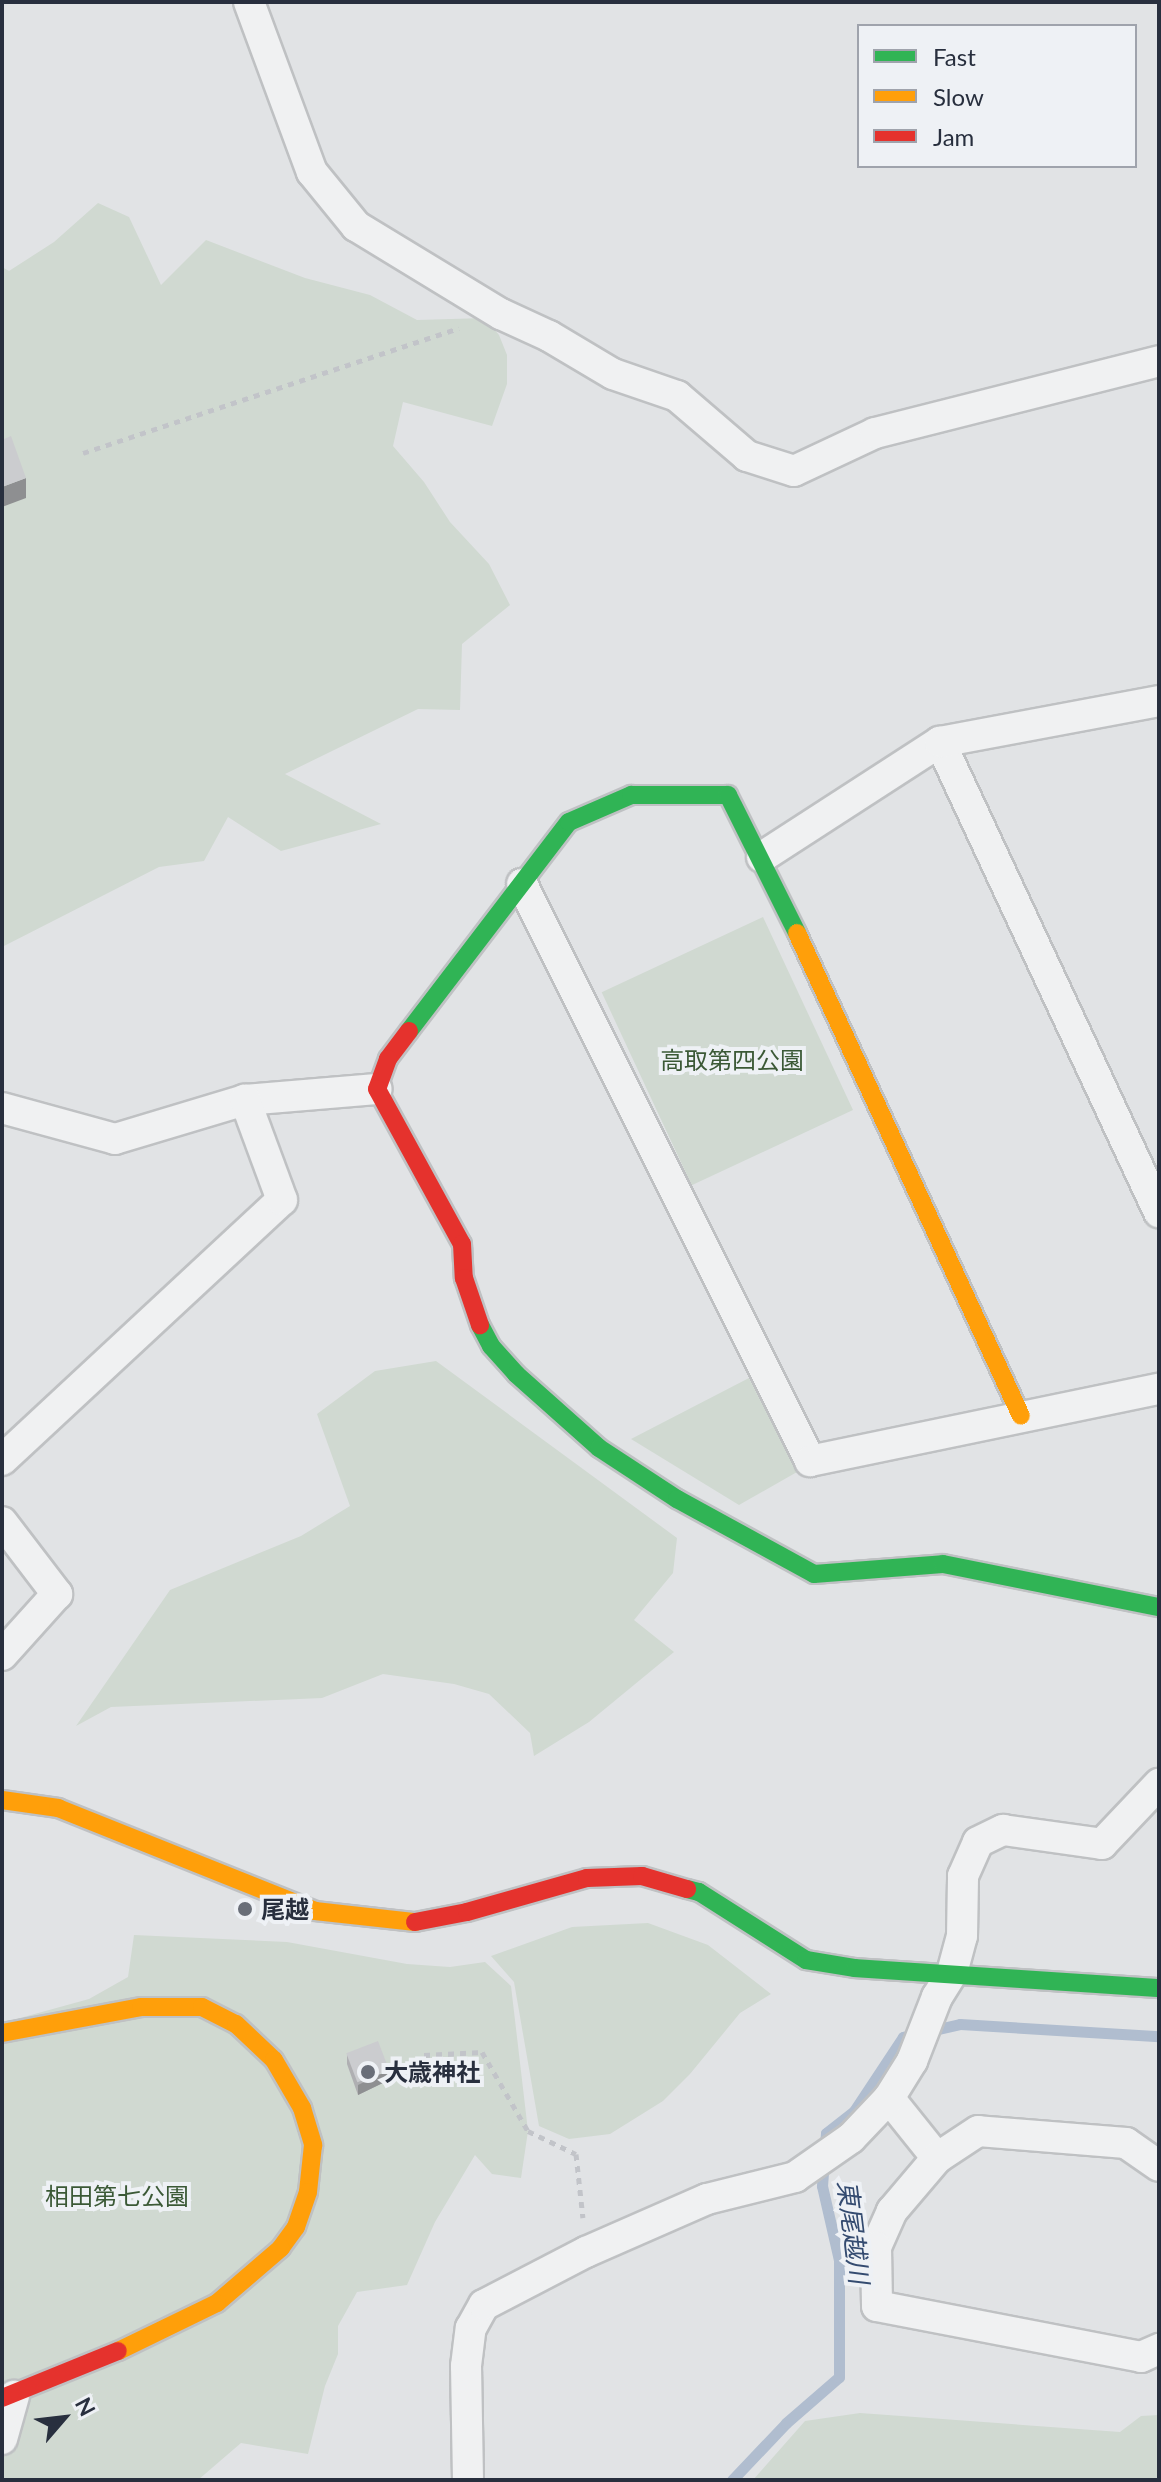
<!DOCTYPE html>
<meta charset="utf-8">
<style>
body{margin:0}
#map{position:relative;width:1161px;height:2482px;overflow:hidden;background:#e1e3e5;font-family:Lato,"Noto Sans JP",sans-serif}
div>[style]{position:absolute}
[style*='--x']{left:calc(var(--x)*1px);top:calc(var(--y)*1px);width:calc(var(--w)*1px);rotate:calc(var(--a)*1deg)}
.green>*{inset:0;background:#d0d9d1;transform-origin:0 0}
.stream>*{height:11px;margin:-5.5px;padding:0 5.5px;transform-origin:5.5px;border-radius:5.5px;background:#b0bdcf}
.path>*{height:5px;margin-top:-2.5px;transform-origin:0;background:repeating-linear-gradient(90deg,#c2c4c9 0 6px,transparent 0 12px)}
.roads{filter:drop-shadow(2px 0 #bfc1c3) drop-shadow(-2px 0 #bfc1c3) drop-shadow(0 2px #bfc1c3) drop-shadow(0 -2px #bfc1c3)}
.street>*{height:30px;margin:-15px;padding:0 15px;transform-origin:15px;border-radius:15px;background:#f0f1f2}
.fast>*{height:18px;margin:-9px;padding:0 9px;transform-origin:9px;border-radius:9px;background:#30b455}
.slow>*{height:18px;margin:-9px;padding:0 9px;transform-origin:9px;border-radius:9px;background:#ff9f0a}
.jam>*{height:18px;margin:-9px;padding:0 9px;transform-origin:9px;border-radius:9px;background:#e5322d}
.wall>*{inset:0;background:#afafb2}
.shaded-wall>*{inset:0;background:#8e8f91}
.building>*{inset:0;background:#cbcccf;transform-origin:0 0}
.dots>*{width:22px;height:22px;translate:-50% -50%;box-sizing:border-box;border:4px solid #eef1f5;border-radius:50%}
span{translate:-50% -50%;white-space:nowrap;text-align:center;line-height:1.15;-webkit-text-stroke:8px #eef1f5;paint-order:stroke}
.park-label{font-size:24px;color:#3b5936}
.poi-label{font-size:24px;color:#282f3e;font-weight:700}
.left{translate:0 -50%;text-align:left}
.water-label{font-size:26px;color:#344b70;font-style:italic}
.frame{position:absolute;inset:0;border:4px solid #282f3e;pointer-events:none}
.legend{position:absolute;left:857px;top:24px;width:280px;height:144px;box-sizing:border-box;background:#eef1f5;border:2px solid #9fa3ac;margin:0;padding:10px 14px;list-style:none;font-size:24px;color:#282f3e}
.legend li{display:flex;align-items:center;gap:16px;height:40px}
.legend b{width:40px;border:2px solid #9fa3ac}
.north{position:absolute;left:24px;top:2378px;width:80px;height:80px;-webkit-text-stroke:6px #eef1f5;paint-order:stroke;rotate:62deg;font-size:22px;font-weight:700;line-height:32px;text-align:center;color:#282f3e}
.north::after{content:'';display:block;margin:auto;width:28px;height:36px;background:#282f3e;clip-path:polygon(50% 0,100% 100%,50% 72%,0 100%)}
</style>
<div id="map">
<div class="green">
<i style="clip-path:polygon(98px 203px,129px 217px,161px 285px,206px 240px,305px 278px,370px 295px,417px 320px,485px 318px,499px 335px,507px 355px,507px 384px,492px 426px,403px 402px,393px 446px,424px 482px,450px 522px,489px 564px,510px 605px,462px 644px,460px 710px,418px 709px,285px 774px,381px 824px,281px 851px,228px 817px,204px 861px,159px 867px,2px 947px,2px 267px,9px 271px,54px 242px)"></i>
<i style="left:763px;top:917px;width:213px;height:178px;rotate:65deg"></i>
<i style="clip-path:polygon(436px 1361px,677px 1538px,673px 1573px,634px 1620px,674px 1652px,589px 1722px,534px 1756px,530px 1733px,489px 1694px,454px 1684px,383px 1674px,322px 1698px,111px 1707px,76px 1726px,170px 1590px,301px 1536px,350px 1506px,317px 1414px,375px 1371px)"></i>
<i style="clip-path:polygon(749px 1378px,797px 1472px,739px 1505px,631px 1439px)"></i>
<i style="clip-path:polygon(648px 1923px,708px 1945px,771px 1994px,740px 2013px,690px 2074px,663px 2101px,610px 2134px,569px 2139px,539px 2126px,514px 1982px,491px 1956px,572px 1927px)"></i>
<i style="clip-path:polygon(134px 1935px,287px 1942px,407px 1964px,450px 1967px,485px 1962px,511px 1986px,528px 2131px,521px 2178px,492px 2174px,475px 2155px,435px 2222px,407px 2285px,357px 2292px,338px 2326px,338px 2354px,325px 2386px,308px 2454px,241px 2443px,198px 2480px,2px 2480px,2px 2023px,89px 1999px,128px 1977px)"></i>
<i style="clip-path:polygon(860px 2413px,1120px 2432px,1141px 2416px,1159px 2415px,1159px 2480px,753px 2480px,805px 2421px)"></i>
</div>
<div class="stream">
<i style="--x:732;--y:2480;--w:79;--a:-46.5"></i>
<i style="--x:786;--y:2423;--w:70;--a:-41"></i>
<i style="--x:839;--y:2377;--w:117;--a:-90"></i>
<i style="--x:839;--y:2260;--w:76;--a:-102.9"></i>
<i style="--x:822;--y:2186;--w:53;--a:-85.7"></i>
<i style="--x:826;--y:2133;--w:36;--a:-38"></i>
<i style="--x:854;--y:2111;--w:89;--a:-56.5"></i>
<i style="--x:903;--y:2037;--w:58;--a:-12.8"></i>
<i style="--x:960;--y:2024;--w:199;--a:3.5"></i>
</div>
<div class="path">
<i style="--x:83;--y:453;--w:396;--a:-18.4"></i>
<i style="--x:424;--y:2055;--w:58;--a:-3"></i>
<i style="--x:482;--y:2052;--w:91;--a:59.8"></i>
<i style="--x:528;--y:2131;--w:53;--a:25.6"></i>
<i style="--x:576;--y:2154;--w:64;--a:83.8"></i>
</div>
<div class="roads">
<div class="street">
<i style="--x:249;--y:2;--w:181;--a:69.7"></i>
<i style="--x:312;--y:172;--w:70;--a:50.8"></i>
<i style="--x:356;--y:226;--w:170;--a:31.3"></i>
<i style="--x:501;--y:314;--w:53;--a:24.6"></i>
<i style="--x:549;--y:336;--w:74;--a:30.7"></i>
<i style="--x:613;--y:374;--w:68;--a:19"></i>
<i style="--x:677;--y:396;--w:92;--a:40.6"></i>
<i style="--x:747;--y:456;--w:49;--a:17.7"></i>
<i style="--x:794;--y:471;--w:89;--a:-25.1"></i>
<i style="--x:875;--y:433;--w:293;--a:-14.2"></i>
<i style="--x:940;--y:742;--w:519;--a:65.02"></i>
<i style="--x:762;--y:857;--w:212;--a:-32.9"></i>
<i style="--x:940;--y:742;--w:223;--a:-10.6"></i>
<i style="--x:522;--y:884;--w:645;--a:63.47"></i>
<i style="--x:810;--y:1461;--w:356;--a:-11.7"></i>
<i style="--x:2;--y:1108;--w:117;--a:15.3"></i>
<i style="--x:115;--y:1139;--w:136;--a:-16.7"></i>
<i style="--x:245;--y:1100;--w:132;--a:-4.8"></i>
<i style="--x:2;--y:1460;--w:382;--a:-42.9"></i>
<i style="--x:282;--y:1200;--w:107;--a:-110.3"></i>
<i style="--x:2;--y:1522;--w:91;--a:52.6"></i>
<i style="--x:57;--y:1594;--w:82;--a:132"></i>
<i style="--x:889;--y:2098;--w:77;--a:51.3"></i>
<i style="--x:1159;--y:2166;--w:40;--a:-145.1"></i>
<i style="--x:1126;--y:2143;--w:148;--a:-175.4"></i>
<i style="--x:978;--y:2131;--w:49;--a:146.6"></i>
<i style="--x:937;--y:2158;--w:70;--a:130.3"></i>
<i style="--x:892;--y:2211;--w:39;--a:114"></i>
<i style="--x:876;--y:2247;--w:59;--a:89"></i>
<i style="--x:877;--y:2306;--w:269;--a:10.9"></i>
<i style="--x:1141;--y:2357;--w:20;--a:-24"></i>
<i style="--x:2;--y:2439;--w:45;--a:-74.4"></i>
<i style="--x:468;--y:2480;--w:114;--a:-91"></i>
<i style="--x:466;--y:2366;--w:38;--a:-83"></i>
<i style="--x:471;--y:2328;--w:26;--a:-61"></i>
<i style="--x:484;--y:2305;--w:115;--a:-27.5"></i>
<i style="--x:586;--y:2252;--w:132;--a:-23.7"></i>
<i style="--x:707;--y:2199;--w:91;--a:-14"></i>
<i style="--x:795;--y:2177;--w:68;--a:-34.9"></i>
<i style="--x:851;--y:2138;--w:55;--a:-46.5"></i>
<i style="--x:889;--y:2098;--w:44;--a:-58.1"></i>
<i style="--x:912;--y:2061;--w:69;--a:-68.7"></i>
<i style="--x:937;--y:1997;--w:28;--a:-58"></i>
<i style="--x:952;--y:1973;--w:38;--a:-75"></i>
<i style="--x:962;--y:1936;--w:60;--a:-89"></i>
<i style="--x:963;--y:1876;--w:37;--a:-66"></i>
<i style="--x:978;--y:1842;--w:28;--a:-26"></i>
<i style="--x:1003;--y:1830;--w:100;--a:8"></i>
<i style="--x:1102;--y:1844;--w:83;--a:-46.5"></i>
</div>
<div class="fast">
<i style="--x:409;--y:1031;--w:263;--a:-52.6"></i>
<i style="--x:569;--y:822;--w:68;--a:-23.5"></i>
<i style="--x:631;--y:795;--w:97;--a:0"></i>
<i style="--x:728;--y:795;--w:154;--a:63.4"></i>
<i style="--x:480;--y:1325;--w:24;--a:62"></i>
<i style="--x:491;--y:1346;--w:38;--a:48"></i>
<i style="--x:516;--y:1374;--w:111;--a:41.7"></i>
<i style="--x:599;--y:1448;--w:93;--a:33.2"></i>
<i style="--x:677;--y:1499;--w:156;--a:28.7"></i>
<i style="--x:814;--y:1574;--w:129;--a:-4.4"></i>
<i style="--x:943;--y:1564;--w:220;--a:11.3"></i>
<i style="--x:687;--y:1889;--w:12;--a:14"></i>
<i style="--x:699;--y:1892;--w:127;--a:32.4"></i>
<i style="--x:806;--y:1960;--w:50;--a:9.3"></i>
<i style="--x:855;--y:1968;--w:305;--a:3.8"></i>
</div>
<div class="slow">
<i style="--x:797;--y:933;--w:532;--a:65.12"></i>
<i style="--x:2;--y:1800;--w:57;--a:8.1"></i>
<i style="--x:58;--y:1808;--w:277;--a:21.8"></i>
<i style="--x:315;--y:1911;--w:101;--a:6.3"></i>
<i style="--x:2;--y:2033;--w:141;--a:-10.6"></i>
<i style="--x:141;--y:2007;--w:61;--a:0"></i>
<i style="--x:202;--y:2007;--w:38;--a:27"></i>
<i style="--x:236;--y:2024;--w:52;--a:43.5"></i>
<i style="--x:274;--y:2060;--w:56;--a:59.7"></i>
<i style="--x:302;--y:2108;--w:39;--a:73"></i>
<i style="--x:313;--y:2145;--w:47;--a:96.1"></i>
<i style="--x:308;--y:2192;--w:37;--a:109"></i>
<i style="--x:296;--y:2227;--w:26;--a:126"></i>
<i style="--x:281;--y:2248;--w:84;--a:139.3"></i>
<i style="--x:217;--y:2303;--w:110;--a:154.1"></i>
</div>
<div class="jam">
<i style="--x:409;--y:1031;--w:35;--a:127"></i>
<i style="--x:388;--y:1059;--w:32;--a:110"></i>
<i style="--x:377;--y:1089;--w:177;--a:61.3"></i>
<i style="--x:462;--y:1244;--w:34;--a:87"></i>
<i style="--x:464;--y:1278;--w:50;--a:71.2"></i>
<i style="--x:415;--y:1922;--w:53;--a:-10.9"></i>
<i style="--x:467;--y:1912;--w:125;--a:-15.8"></i>
<i style="--x:587;--y:1878;--w:55;--a:-2.1"></i>
<i style="--x:642;--y:1876;--w:47;--a:16.1"></i>
<i style="--x:2;--y:2398;--w:125;--a:-22.1"></i>
</div>
</div>
<div class="wall">
<i style="clip-path:polygon(347px 2054px,389px 2080px,358px 2095px,347px 2064px)"></i>
</div>
<div class="shaded-wall">
<i style="clip-path:polygon(26px 478px,26px 498px,2px 507px,2px 487px)"></i>
<i style="clip-path:polygon(389px 2070px,389px 2080px,358px 2095px,358px 2085px)"></i>
</div>
<div class="building">
<i style="clip-path:polygon(11px 436px,26px 478px,2px 487px,2px 440px)"></i>
<i style="left:378px;top:2041px;width:31px;height:34px;rotate:69deg"></i>
</div>
<div class="dots">
<i style="left:245px;top:1909px;background:#696e78"></i>
<i style="left:368px;top:2072px;background:#696e78"></i>
</div>
<div class="park-label">
<span style="left:732px;top:1060px">高取第四公園</span>
<span style="left:117px;top:2196px">相田第七公園</span>
</div>
<div class="poi-label">
<span class="left" style="left:261px;top:1909px">尾越</span>
<span class="left" style="left:384px;top:2072px">大歳神社</span>
</div>
<div class="water-label">
<span style="left:853px;top:2232px;rotate:83deg">東尾越川</span>
</div>
<div class="frame"></div>
<ul class="legend">
<li><b style="height:10px;background:#30b455"></b>Fast</li>
<li><b style="height:10px;background:#ff9f0a"></b>Slow</li>
<li><b style="height:10px;background:#e5322d"></b>Jam</li>
</ul>
<div class="north">N</div>
</div>
